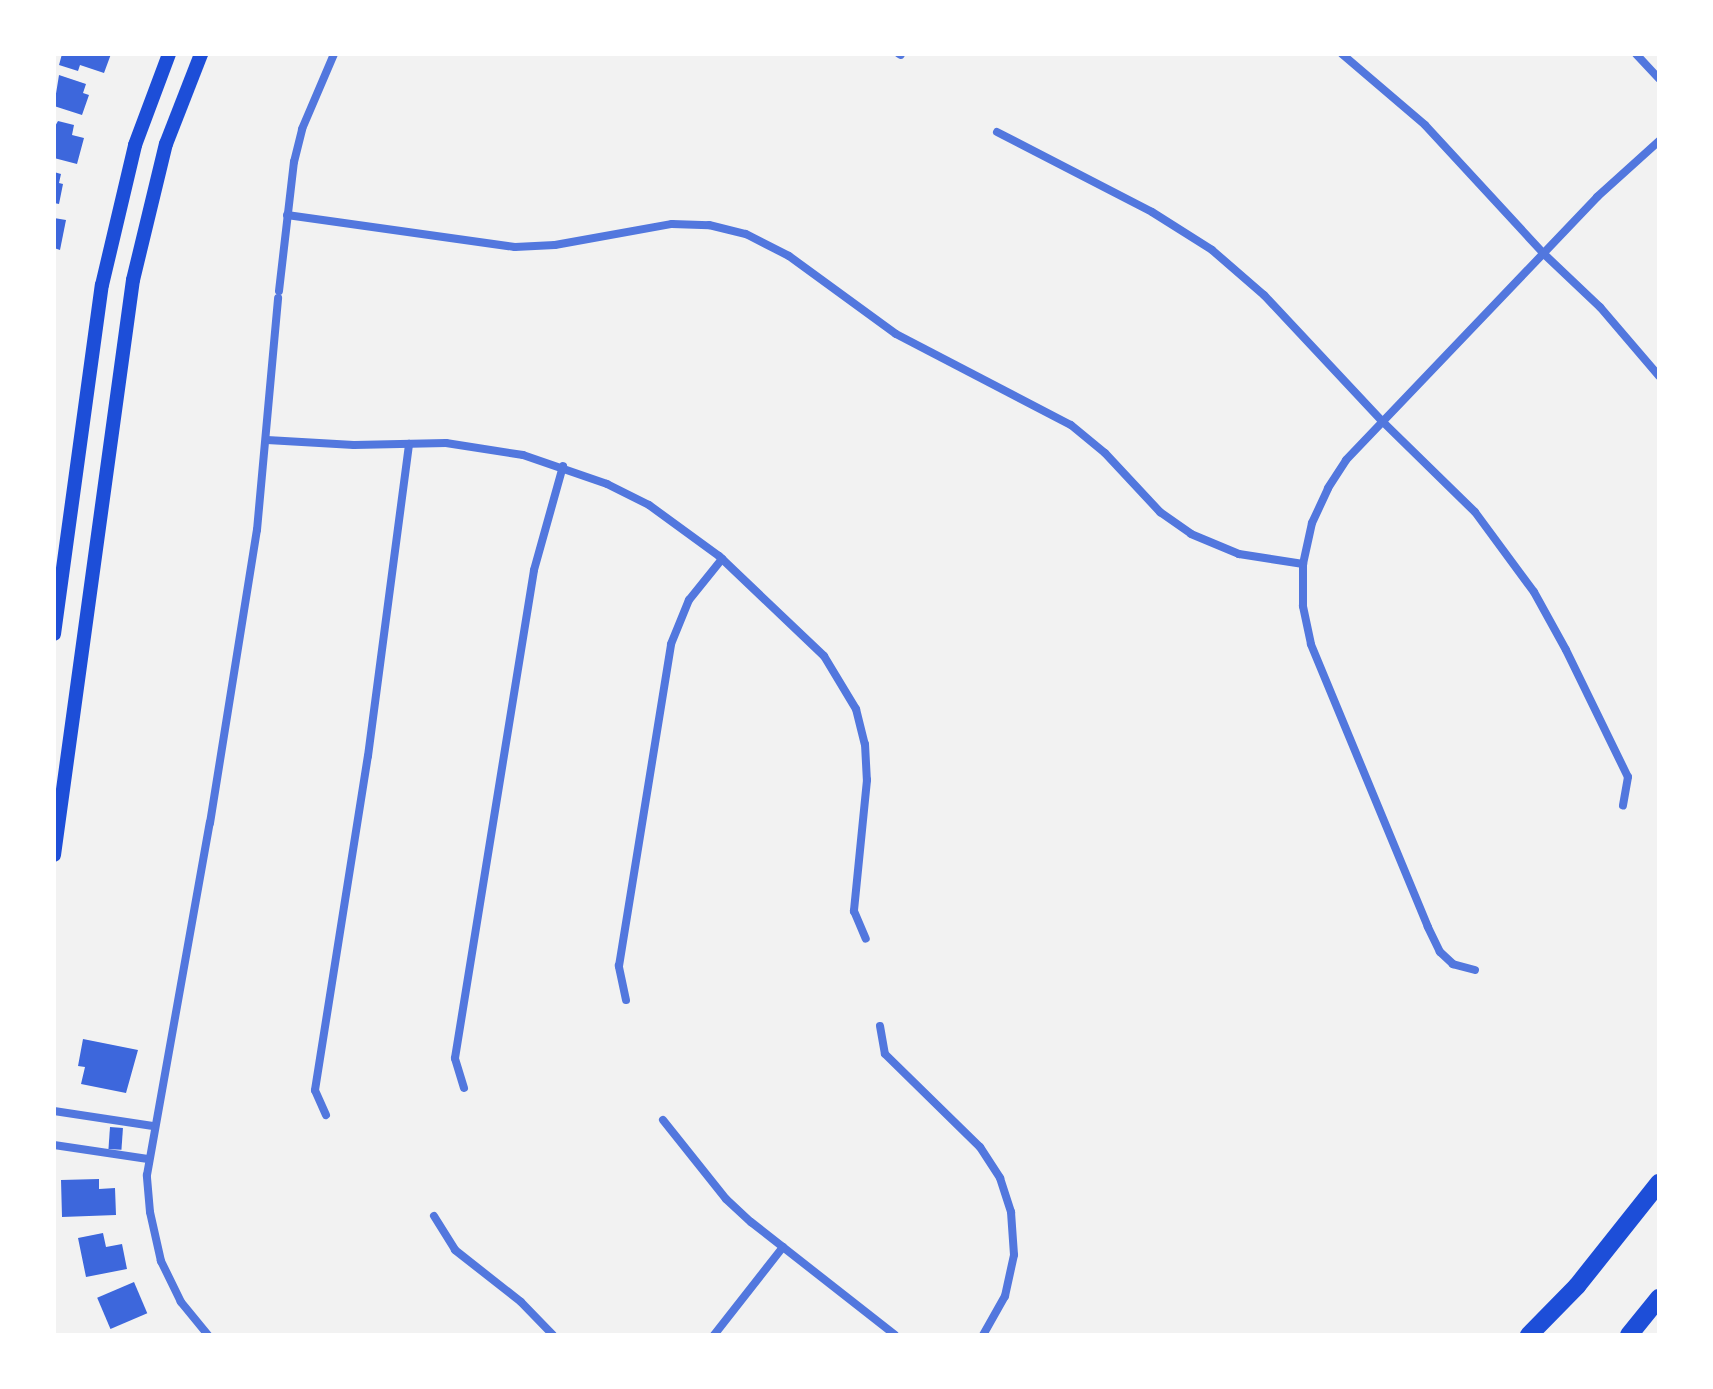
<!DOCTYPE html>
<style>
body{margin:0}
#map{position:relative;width:1713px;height:1389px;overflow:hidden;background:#f2f2f2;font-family:Roboto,sans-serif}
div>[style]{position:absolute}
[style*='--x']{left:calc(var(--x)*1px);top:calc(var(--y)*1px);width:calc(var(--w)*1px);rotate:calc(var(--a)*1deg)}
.building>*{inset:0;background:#3d67dc;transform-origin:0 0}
.minor>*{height:8px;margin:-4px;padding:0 4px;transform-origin:4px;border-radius:4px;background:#5277de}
.secondary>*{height:14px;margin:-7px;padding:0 7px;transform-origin:7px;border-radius:7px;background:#1d4ed8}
.motorway>*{height:18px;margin:-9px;padding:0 9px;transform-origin:9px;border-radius:9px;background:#1d4ed8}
span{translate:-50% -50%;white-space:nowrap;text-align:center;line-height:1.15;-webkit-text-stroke:6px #fff;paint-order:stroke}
.frame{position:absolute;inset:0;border:56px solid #fff;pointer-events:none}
</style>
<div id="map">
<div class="building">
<i style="clip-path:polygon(62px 54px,111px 54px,104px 73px,80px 65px,78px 71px,59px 65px)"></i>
<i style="clip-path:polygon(59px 75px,86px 84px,83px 93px,89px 95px,82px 115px,54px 106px)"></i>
<i style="clip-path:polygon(58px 121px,74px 125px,72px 135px,84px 138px,77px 164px,54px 158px,54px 128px)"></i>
<i style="clip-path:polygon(54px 172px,61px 174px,59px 183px,63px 184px,59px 204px,54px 203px)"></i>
<i style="clip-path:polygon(54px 218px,66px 220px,60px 250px,54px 248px)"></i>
<i style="clip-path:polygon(83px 1039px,138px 1050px,126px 1093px,81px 1084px,85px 1067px,78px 1066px)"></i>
<i style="left:110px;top:1127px;width:13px;height:22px;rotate:4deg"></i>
<i style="clip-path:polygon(99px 1179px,99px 1189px,115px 1188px,116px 1215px,62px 1217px,61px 1180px)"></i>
<i style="clip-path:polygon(103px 1233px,106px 1247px,122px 1244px,127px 1269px,86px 1277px,78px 1238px)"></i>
<i style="left:134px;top:1282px;width:34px;height:40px;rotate:67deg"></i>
</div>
<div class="minor">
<i style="--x:899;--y:54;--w:2;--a:27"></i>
<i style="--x:1342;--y:54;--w:109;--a:40.5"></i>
<i style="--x:1425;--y:125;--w:174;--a:47.3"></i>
<i style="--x:1543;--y:253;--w:79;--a:43.5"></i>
<i style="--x:1600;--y:307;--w:91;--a:49.5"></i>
<i style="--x:1636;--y:54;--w:34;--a:47"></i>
<i style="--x:997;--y:132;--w:174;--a:27.3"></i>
<i style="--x:1152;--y:212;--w:71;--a:32.3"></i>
<i style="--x:1212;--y:250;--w:69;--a:40.9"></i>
<i style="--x:1264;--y:295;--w:173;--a:46.9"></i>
<i style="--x:1382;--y:421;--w:130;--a:44.4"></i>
<i style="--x:1475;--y:512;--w:99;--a:53.6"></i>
<i style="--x:1534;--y:592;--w:66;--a:61.1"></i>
<i style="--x:1566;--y:650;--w:141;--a:64"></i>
<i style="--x:1628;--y:777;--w:29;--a:100"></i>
<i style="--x:287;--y:215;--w:230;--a:8"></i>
<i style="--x:515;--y:247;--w:40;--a:-2.9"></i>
<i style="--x:555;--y:245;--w:119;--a:-10.2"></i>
<i style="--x:672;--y:224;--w:37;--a:2"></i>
<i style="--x:709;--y:225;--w:38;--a:14"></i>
<i style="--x:746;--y:234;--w:48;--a:27.1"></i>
<i style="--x:789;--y:256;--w:132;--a:36.1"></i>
<i style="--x:896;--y:334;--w:197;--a:27.5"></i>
<i style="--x:1071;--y:425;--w:44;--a:39.5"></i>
<i style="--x:1105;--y:453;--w:81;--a:47"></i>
<i style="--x:1160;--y:512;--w:38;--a:35"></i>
<i style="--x:1191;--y:534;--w:52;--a:22.6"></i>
<i style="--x:1239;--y:554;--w:65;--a:8.9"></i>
<i style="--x:279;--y:291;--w:130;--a:-83.4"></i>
<i style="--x:294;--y:162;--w:34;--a:-76"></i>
<i style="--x:302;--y:129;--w:82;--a:-66.9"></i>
<i style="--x:267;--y:440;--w:87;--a:3.3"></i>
<i style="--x:354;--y:445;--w:92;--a:-1.2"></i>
<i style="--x:446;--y:443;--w:78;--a:8.9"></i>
<i style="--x:523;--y:455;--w:89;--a:19"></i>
<i style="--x:607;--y:484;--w:47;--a:26.6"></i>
<i style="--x:649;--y:505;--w:87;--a:36.1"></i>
<i style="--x:719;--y:556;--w:145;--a:43.6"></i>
<i style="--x:824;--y:656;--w:62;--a:58.9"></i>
<i style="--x:856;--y:709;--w:36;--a:76"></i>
<i style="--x:865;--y:744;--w:36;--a:87"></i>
<i style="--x:867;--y:780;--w:132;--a:95.7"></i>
<i style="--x:854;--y:911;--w:30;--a:67"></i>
<i style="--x:1475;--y:970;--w:23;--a:-165"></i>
<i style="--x:1453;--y:964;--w:18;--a:-137"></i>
<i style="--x:1440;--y:952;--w:28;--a:-116"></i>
<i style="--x:1428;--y:927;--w:306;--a:-112.5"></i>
<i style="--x:1311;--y:644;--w:39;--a:-102"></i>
<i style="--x:1303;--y:606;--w:42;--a:-90"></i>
<i style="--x:1303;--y:564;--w:42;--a:-77.6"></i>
<i style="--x:1312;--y:523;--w:38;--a:-65"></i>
<i style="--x:1328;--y:488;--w:33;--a:-57"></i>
<i style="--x:1346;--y:460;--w:364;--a:-46.3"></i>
<i style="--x:1597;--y:197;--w:84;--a:-42.1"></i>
<i style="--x:626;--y:1000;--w:35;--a:-102"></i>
<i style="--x:619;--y:966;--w:326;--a:-80.8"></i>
<i style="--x:671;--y:644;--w:48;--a:-67.8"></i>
<i style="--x:689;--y:600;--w:53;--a:-51.2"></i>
<i style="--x:880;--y:1026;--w:28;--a:80"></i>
<i style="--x:885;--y:1054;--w:133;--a:44.4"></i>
<i style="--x:980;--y:1147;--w:37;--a:57"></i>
<i style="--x:1000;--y:1178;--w:36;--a:72"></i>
<i style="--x:1011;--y:1212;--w:43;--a:86"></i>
<i style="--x:1014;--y:1255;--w:42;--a:102.4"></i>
<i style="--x:1005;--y:1296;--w:45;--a:119.4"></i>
<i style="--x:464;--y:1088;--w:31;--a:-107"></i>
<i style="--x:455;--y:1058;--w:494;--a:-80.8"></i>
<i style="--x:534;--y:570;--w:108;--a:-74.4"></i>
<i style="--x:54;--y:1111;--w:100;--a:8.6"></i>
<i style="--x:326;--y:1115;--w:27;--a:-114"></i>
<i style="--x:315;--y:1090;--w:338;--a:-81"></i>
<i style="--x:368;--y:756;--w:315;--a:-82.5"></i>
<i style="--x:663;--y:1120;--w:101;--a:51.4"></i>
<i style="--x:726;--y:1199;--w:34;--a:43"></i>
<i style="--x:751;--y:1222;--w:183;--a:38.1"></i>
<i style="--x:54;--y:1145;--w:95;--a:8.5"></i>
<i style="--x:434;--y:1216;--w:40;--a:58"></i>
<i style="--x:455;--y:1250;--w:84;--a:38.2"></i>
<i style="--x:521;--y:1302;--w:46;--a:45.9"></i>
<i style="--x:208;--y:1335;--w:43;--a:-129.3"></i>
<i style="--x:181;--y:1302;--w:46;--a:-116"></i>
<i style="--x:161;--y:1261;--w:50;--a:-102.7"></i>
<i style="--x:150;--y:1212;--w:37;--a:-95"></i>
<i style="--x:147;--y:1175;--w:358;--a:-79.9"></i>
<i style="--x:210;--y:823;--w:297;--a:-80.9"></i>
<i style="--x:257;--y:530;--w:233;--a:-84.8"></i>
<i style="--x:714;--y:1335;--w:112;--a:-51.9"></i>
</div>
<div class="secondary">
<i style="--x:54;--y:634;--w:352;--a:-82.2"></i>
<i style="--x:102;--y:285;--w:144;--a:-76.7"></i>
<i style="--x:135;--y:145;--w:97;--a:-69.5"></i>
<i style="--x:54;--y:855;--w:580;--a:-82.18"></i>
<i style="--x:133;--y:280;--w:140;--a:-76.4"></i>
<i style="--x:166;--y:144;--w:97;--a:-68.7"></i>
</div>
<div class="motorway">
<i style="--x:1529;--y:1335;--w:69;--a:-45.6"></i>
<i style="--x:1577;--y:1286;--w:132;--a:-51.5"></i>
<i style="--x:1629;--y:1335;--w:48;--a:-51"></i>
</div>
<div class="frame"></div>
</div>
